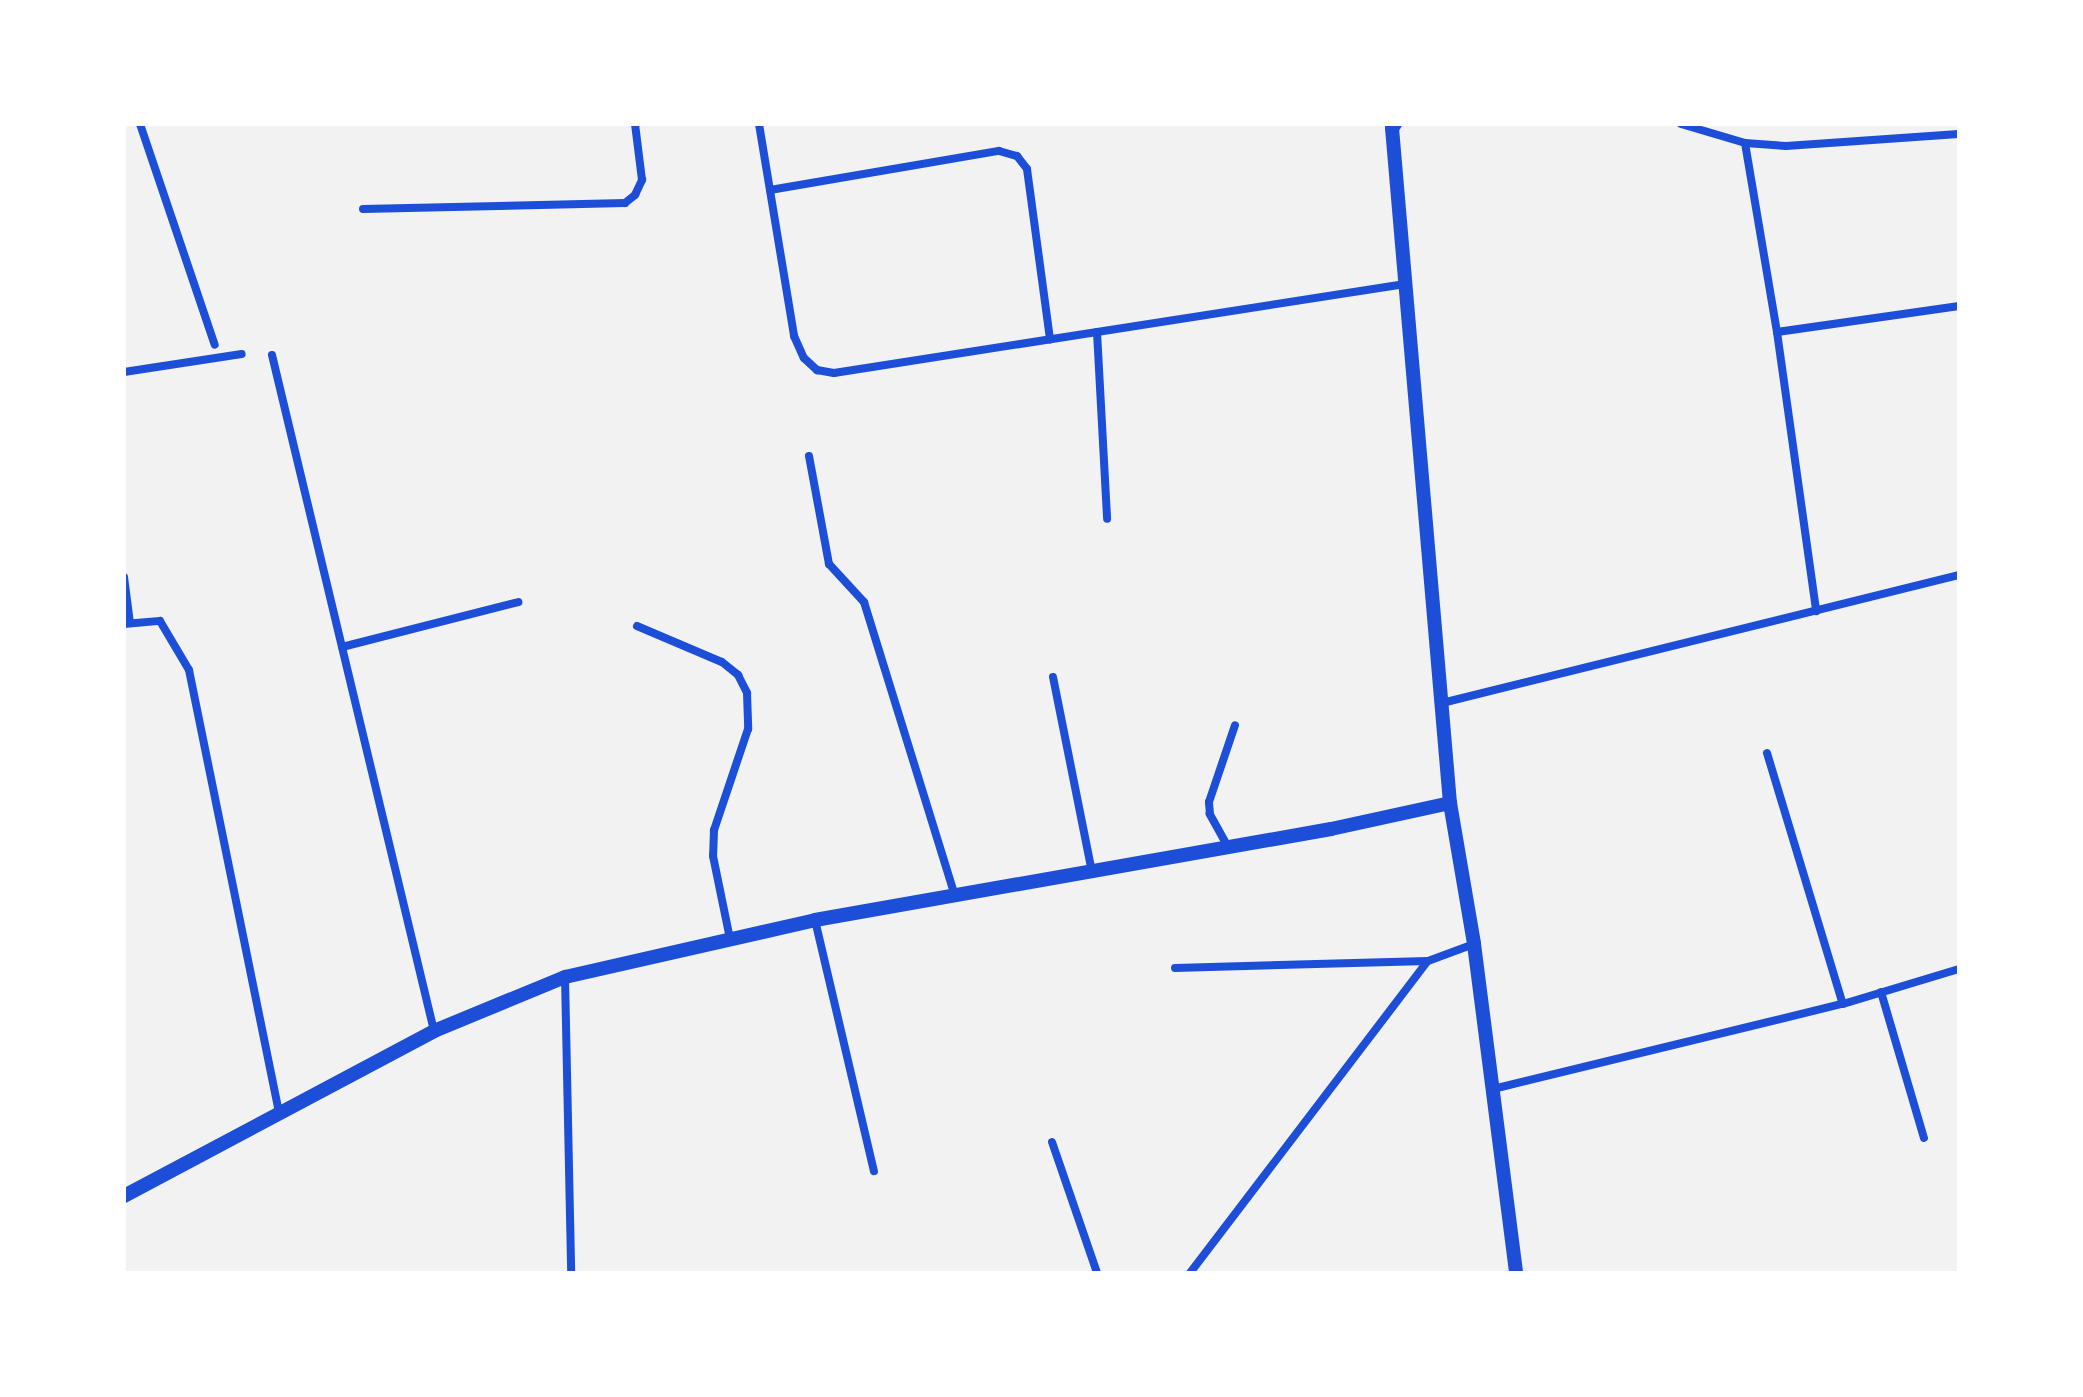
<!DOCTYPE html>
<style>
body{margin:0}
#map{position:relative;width:2083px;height:1397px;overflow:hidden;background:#f2f2f2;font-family:"Zilla Slab",serif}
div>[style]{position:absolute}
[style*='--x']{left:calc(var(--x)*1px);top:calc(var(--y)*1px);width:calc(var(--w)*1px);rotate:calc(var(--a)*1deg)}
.minor>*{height:8px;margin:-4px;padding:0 4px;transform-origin:4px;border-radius:4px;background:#1d4ed8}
.tertiary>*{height:14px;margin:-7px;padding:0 7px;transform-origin:7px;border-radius:7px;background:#1d4ed8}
span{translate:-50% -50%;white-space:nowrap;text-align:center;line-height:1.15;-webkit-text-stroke:6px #fff;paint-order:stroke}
.frame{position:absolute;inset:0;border:126px solid #fff;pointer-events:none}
</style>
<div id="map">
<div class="minor">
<i style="--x:140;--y:124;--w:233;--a:71.3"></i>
<i style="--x:759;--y:124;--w:215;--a:80.6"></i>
<i style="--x:794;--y:336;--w:24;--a:66"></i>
<i style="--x:804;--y:358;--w:18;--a:43"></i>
<i style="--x:817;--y:370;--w:17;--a:10"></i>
<i style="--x:834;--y:373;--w:578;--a:-8.86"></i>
<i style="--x:1681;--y:124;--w:67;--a:16.5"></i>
<i style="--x:1745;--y:143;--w:41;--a:4.2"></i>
<i style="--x:1786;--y:146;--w:173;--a:-4"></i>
<i style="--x:1745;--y:143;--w:192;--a:80.4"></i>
<i style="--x:1777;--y:332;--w:282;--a:82"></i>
<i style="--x:770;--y:190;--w:232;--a:-9.7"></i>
<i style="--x:999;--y:151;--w:19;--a:16"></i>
<i style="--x:1017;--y:156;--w:16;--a:52"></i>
<i style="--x:1027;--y:169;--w:172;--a:82.3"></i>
<i style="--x:363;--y:209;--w:262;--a:-1.3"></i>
<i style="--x:625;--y:203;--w:13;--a:-39"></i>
<i style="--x:635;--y:195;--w:17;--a:-65"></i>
<i style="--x:642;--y:180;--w:56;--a:-97.1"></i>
<i style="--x:1097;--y:332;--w:187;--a:86.9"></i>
<i style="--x:1777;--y:332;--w:184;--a:-8.1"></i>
<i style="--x:272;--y:355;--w:695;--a:76.52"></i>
<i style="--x:124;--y:372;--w:119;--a:-8.7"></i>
<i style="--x:809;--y:456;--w:110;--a:79.5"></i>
<i style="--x:829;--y:564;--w:52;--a:47.4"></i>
<i style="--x:864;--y:602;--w:308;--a:72.8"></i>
<i style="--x:124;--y:577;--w:46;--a:82.6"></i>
<i style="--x:124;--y:624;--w:36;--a:-5"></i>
<i style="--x:160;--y:621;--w:57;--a:59.4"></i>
<i style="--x:189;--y:670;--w:452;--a:78.5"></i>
<i style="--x:637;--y:626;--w:92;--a:23"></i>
<i style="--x:722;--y:662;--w:21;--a:39"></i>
<i style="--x:738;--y:675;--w:20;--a:63"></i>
<i style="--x:747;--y:693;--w:36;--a:88"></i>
<i style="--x:748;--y:729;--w:107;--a:108.6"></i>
<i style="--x:714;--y:830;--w:26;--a:92"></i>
<i style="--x:713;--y:856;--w:85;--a:78.4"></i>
<i style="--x:342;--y:647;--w:182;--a:-14.3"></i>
<i style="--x:1053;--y:677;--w:199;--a:78.7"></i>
<i style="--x:1442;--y:703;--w:533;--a:-13.91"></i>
<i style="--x:1767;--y:753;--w:262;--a:73.2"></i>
<i style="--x:1228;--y:847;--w:38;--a:-119"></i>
<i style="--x:1210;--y:814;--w:12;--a:-95"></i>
<i style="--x:1209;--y:802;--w:81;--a:-71.3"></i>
<i style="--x:815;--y:920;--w:258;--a:76.8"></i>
<i style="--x:1175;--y:968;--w:253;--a:-1.6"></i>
<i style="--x:565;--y:977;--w:296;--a:88.8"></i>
<i style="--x:1881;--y:992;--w:152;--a:73.6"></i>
<i style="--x:1493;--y:1089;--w:360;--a:-13.7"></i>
<i style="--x:1843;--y:1004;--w:121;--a:-16.8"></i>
<i style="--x:1052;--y:1142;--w:139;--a:71"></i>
<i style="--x:1190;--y:1273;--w:392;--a:-52.7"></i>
<i style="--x:1428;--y:961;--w:49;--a:-20.3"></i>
</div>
<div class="tertiary">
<i style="--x:1395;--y:124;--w:5;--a:127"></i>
<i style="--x:1392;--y:128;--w:677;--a:85.09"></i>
<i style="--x:1450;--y:803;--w:143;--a:80.3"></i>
<i style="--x:1474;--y:944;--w:332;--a:82.7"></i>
<i style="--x:124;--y:1196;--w:351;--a:-28"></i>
<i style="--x:434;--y:1031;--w:142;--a:-22.4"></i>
<i style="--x:565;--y:977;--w:256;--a:-12.8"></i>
<i style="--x:815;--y:920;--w:524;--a:-10"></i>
<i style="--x:1331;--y:829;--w:122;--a:-12.3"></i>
</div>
<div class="frame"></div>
</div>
